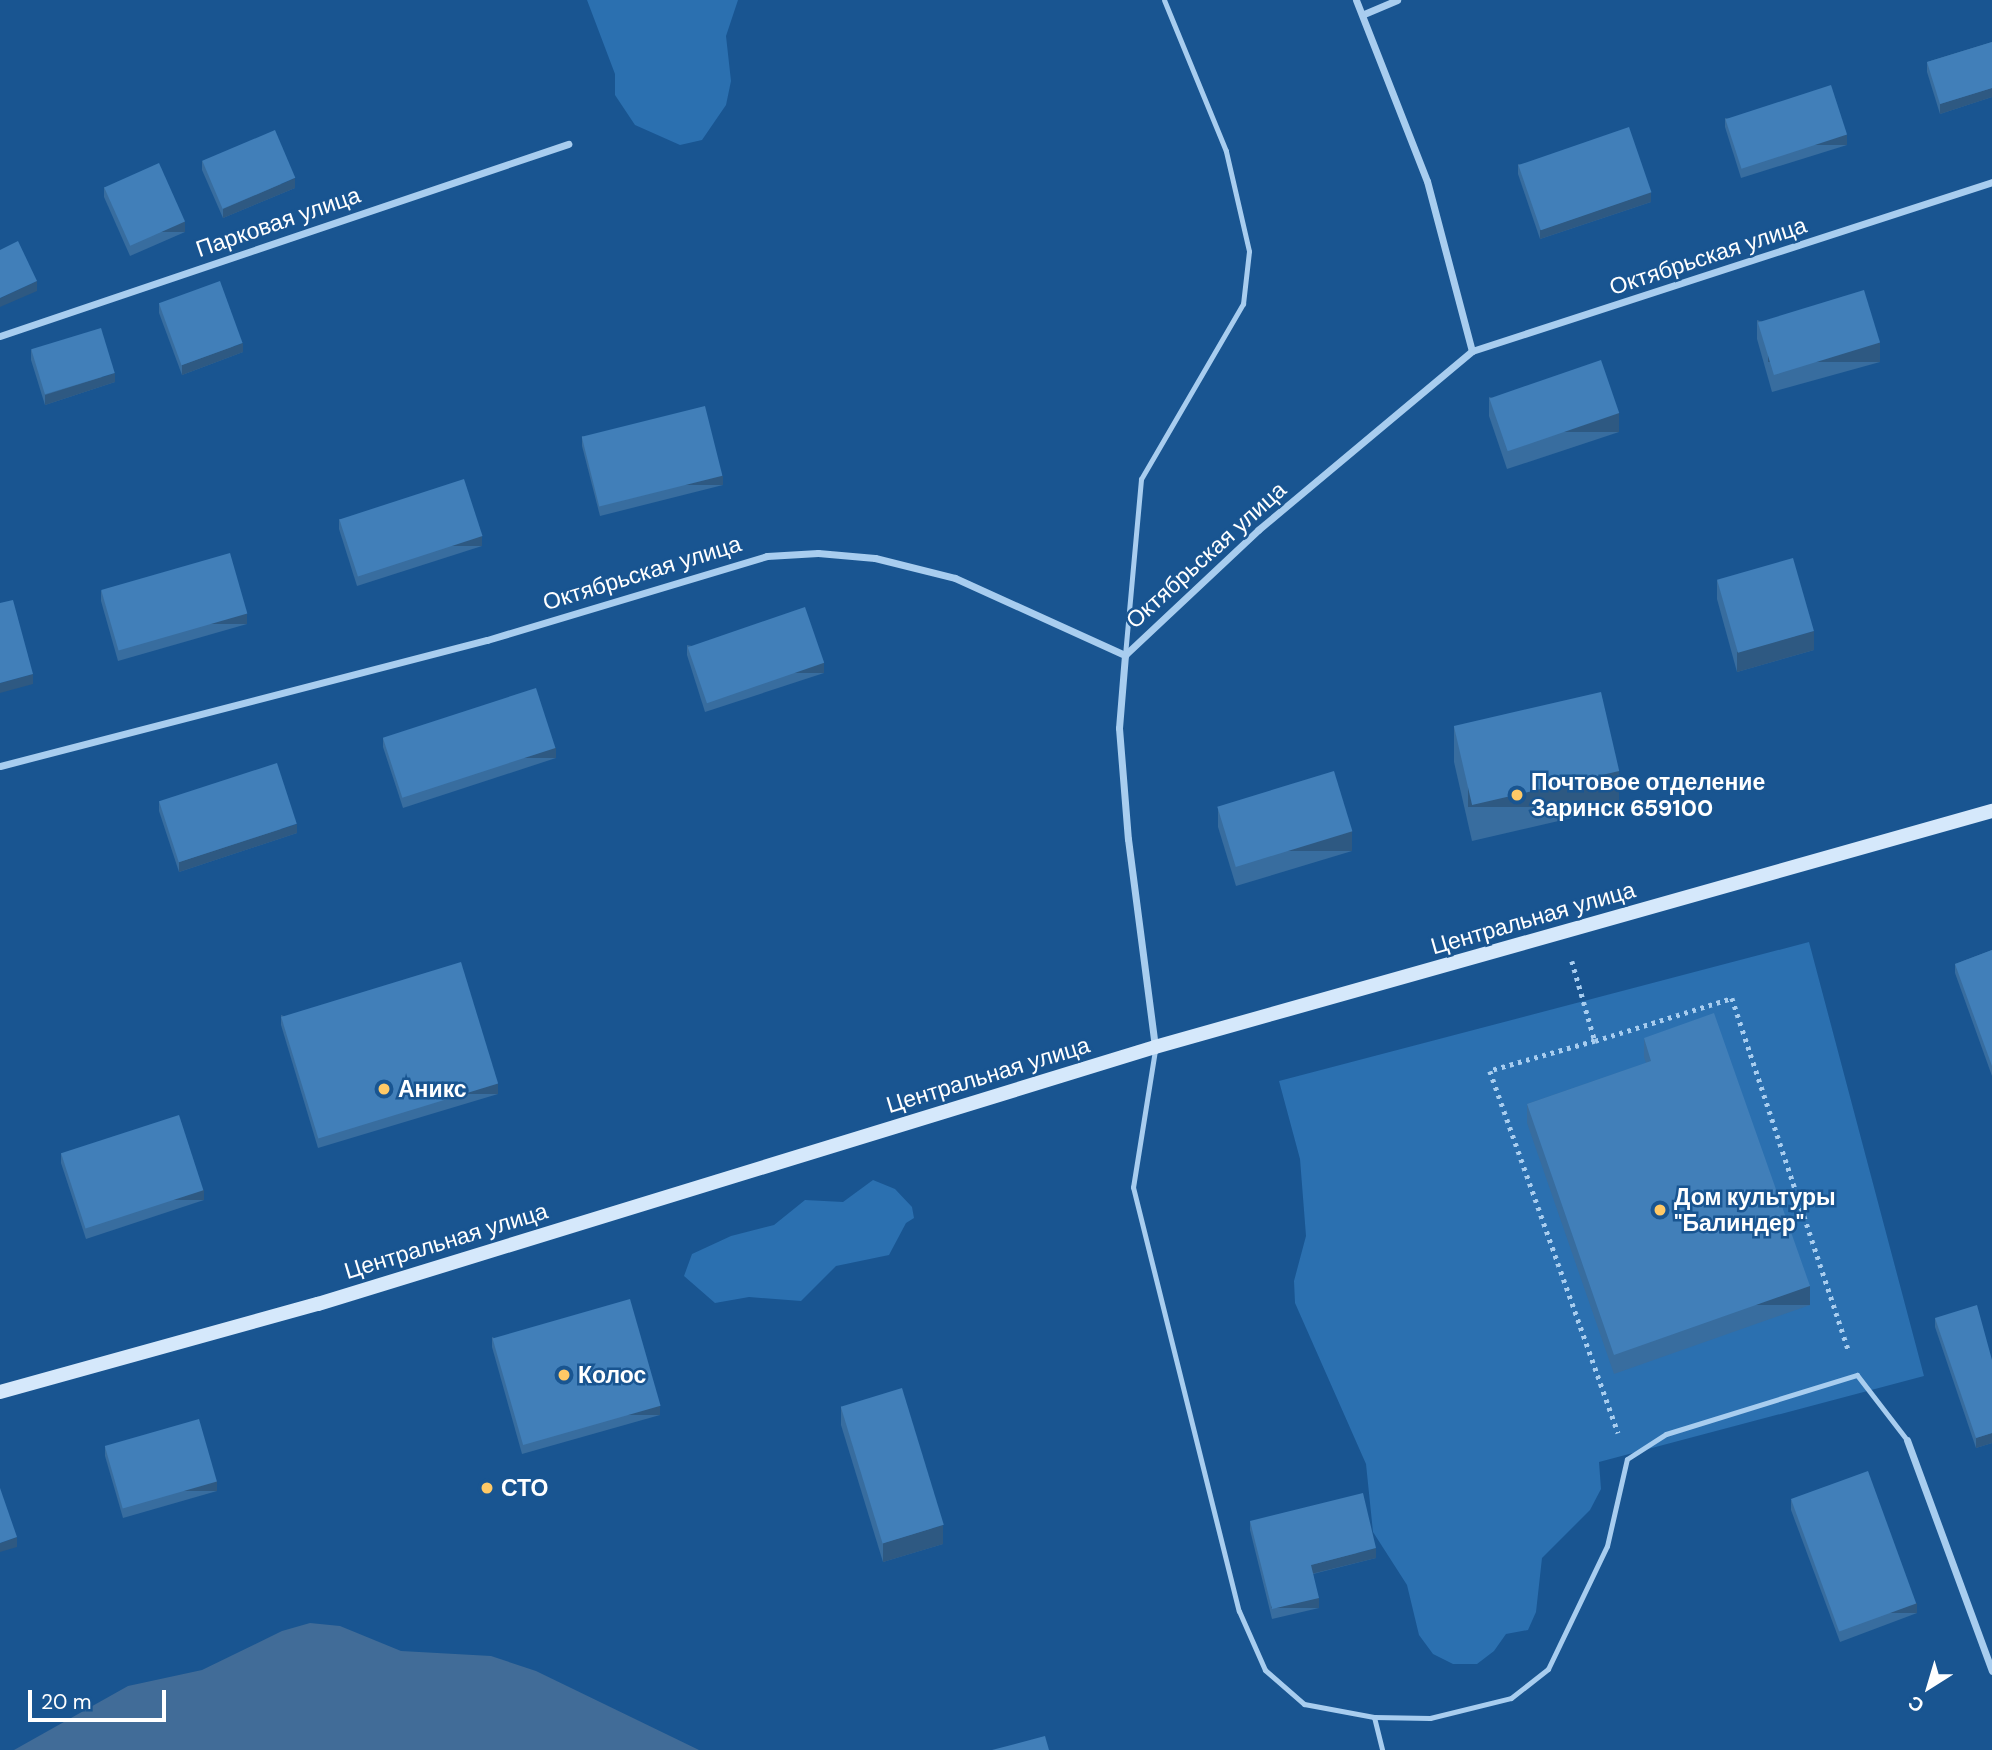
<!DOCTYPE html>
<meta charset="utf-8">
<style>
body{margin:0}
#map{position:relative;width:1992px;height:1750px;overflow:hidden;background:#195591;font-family:"DM Sans",sans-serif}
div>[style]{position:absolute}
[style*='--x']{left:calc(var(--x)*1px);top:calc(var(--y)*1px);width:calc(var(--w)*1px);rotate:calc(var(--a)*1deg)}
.green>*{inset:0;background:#2b70b0}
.water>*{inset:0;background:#416c98}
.path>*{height:4.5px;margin-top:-2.25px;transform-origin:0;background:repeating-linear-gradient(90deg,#a8cdef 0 3.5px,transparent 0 8.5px)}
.lane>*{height:5px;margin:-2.5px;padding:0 2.5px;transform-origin:2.5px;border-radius:2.5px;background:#a8cdef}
.street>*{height:7px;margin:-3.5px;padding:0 3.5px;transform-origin:3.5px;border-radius:3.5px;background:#a8cdef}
.secondary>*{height:14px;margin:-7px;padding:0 7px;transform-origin:7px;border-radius:7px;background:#d5e8fb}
.wall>*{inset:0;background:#386d9f}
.shaded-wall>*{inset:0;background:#2e5982;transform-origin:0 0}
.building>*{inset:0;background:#417fb9;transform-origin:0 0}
.dots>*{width:19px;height:19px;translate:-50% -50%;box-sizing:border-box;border:4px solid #195591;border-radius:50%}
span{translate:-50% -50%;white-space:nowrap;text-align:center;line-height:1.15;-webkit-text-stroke:5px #195591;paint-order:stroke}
.street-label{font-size:23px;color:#fff}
.poi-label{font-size:23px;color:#fff;font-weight:700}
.left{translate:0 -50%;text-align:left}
.north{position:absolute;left:1894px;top:1652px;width:70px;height:70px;-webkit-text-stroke:5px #195591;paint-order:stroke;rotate:217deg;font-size:19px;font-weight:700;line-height:28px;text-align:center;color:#fff}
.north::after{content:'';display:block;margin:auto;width:24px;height:32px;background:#fff;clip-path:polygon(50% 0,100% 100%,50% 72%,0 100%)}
.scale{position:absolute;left:28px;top:1690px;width:138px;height:32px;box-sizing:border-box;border:4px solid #fff;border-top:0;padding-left:9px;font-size:21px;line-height:24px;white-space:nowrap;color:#fff;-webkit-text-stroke:5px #195591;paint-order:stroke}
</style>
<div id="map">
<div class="green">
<i style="clip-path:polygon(587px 0,738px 0,726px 36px,731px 81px,726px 105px,702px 140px,680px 145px,635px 125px,615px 95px,615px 74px)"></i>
<i style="clip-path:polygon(1809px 942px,1924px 1376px,1599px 1462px,1601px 1489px,1590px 1510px,1542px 1558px,1536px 1612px,1528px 1630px,1506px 1634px,1494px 1651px,1477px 1664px,1453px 1664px,1433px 1654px,1419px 1635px,1407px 1585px,1373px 1532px,1366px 1464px,1295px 1303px,1294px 1281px,1306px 1236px,1300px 1159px,1279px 1081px)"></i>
<i style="clip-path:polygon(873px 1180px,895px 1189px,912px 1207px,914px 1218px,906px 1223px,889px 1255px,836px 1266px,801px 1301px,749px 1297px,715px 1303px,684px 1276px,692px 1254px,731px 1236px,774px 1225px,805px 1200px,843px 1202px)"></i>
</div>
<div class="water">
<i style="clip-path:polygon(310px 1623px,340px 1626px,401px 1651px,491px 1656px,536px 1671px,699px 1750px,14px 1750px,128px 1686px,202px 1670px,282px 1631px)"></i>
</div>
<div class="path">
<i style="--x:1572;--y:961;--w:83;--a:74"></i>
<i style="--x:1595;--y:1041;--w:144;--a:-17.4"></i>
<i style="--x:1732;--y:998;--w:372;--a:71.7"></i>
<i style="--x:1595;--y:1041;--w:109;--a:164.1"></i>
<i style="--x:1490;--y:1071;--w:384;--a:70.5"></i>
</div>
<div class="lane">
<i style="--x:1125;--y:655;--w:177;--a:-84.8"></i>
<i style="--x:1141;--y:479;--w:203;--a:-59.8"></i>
<i style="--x:1243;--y:304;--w:53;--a:-83.5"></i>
<i style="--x:1249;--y:251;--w:103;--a:-103"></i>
<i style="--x:1226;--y:151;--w:163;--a:-112.3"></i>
<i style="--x:1155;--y:1050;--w:139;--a:99.1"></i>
<i style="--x:1133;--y:1187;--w:437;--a:76"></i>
<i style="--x:1239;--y:1611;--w:64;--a:66.2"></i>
<i style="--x:1265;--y:1670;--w:52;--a:41.1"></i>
<i style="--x:1304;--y:1704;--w:71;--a:10.5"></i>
<i style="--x:1374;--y:1717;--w:56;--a:1"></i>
<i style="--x:1430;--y:1718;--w:83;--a:-13.9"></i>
<i style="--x:1511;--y:1698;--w:47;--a:-38.1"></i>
<i style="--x:1548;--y:1669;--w:136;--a:-64.4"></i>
<i style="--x:1607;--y:1546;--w:89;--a:-77.1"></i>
<i style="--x:1627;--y:1459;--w:46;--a:-32.7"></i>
<i style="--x:1666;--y:1434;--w:200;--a:-17.2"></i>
<i style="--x:1857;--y:1375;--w:82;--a:52.4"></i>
<i style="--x:1374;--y:1717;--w:34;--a:76"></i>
</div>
<div class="street">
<i style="--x:1356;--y:0;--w:194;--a:68.6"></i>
<i style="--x:1427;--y:181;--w:176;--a:75.2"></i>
<i style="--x:1364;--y:14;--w:36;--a:-23"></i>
<i style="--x:0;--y:336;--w:600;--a:-18.68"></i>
<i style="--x:1125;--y:655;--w:73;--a:94.7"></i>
<i style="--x:1119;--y:728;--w:111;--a:85.4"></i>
<i style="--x:1128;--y:839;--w:210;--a:82.6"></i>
<i style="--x:0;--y:766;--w:503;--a:-14.51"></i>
<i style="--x:487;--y:640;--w:292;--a:-16.7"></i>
<i style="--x:767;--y:556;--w:51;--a:-3.4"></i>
<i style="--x:818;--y:553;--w:57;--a:5"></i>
<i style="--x:875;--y:558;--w:82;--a:14"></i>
<i style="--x:955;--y:578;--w:187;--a:24.4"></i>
<i style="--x:1125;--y:655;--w:183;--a:-43.2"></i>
<i style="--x:1258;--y:530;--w:279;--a:-39.9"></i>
<i style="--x:1472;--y:351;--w:547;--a:-18"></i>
<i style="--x:1907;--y:1440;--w:246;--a:69.8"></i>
</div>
<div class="secondary">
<i style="--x:0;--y:1392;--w:330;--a:-15.5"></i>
<i style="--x:318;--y:1304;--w:876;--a:-17.07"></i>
<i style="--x:1155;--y:1047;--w:870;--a:-15.75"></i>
</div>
<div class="wall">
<i style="clip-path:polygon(1992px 42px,1992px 97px,1940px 114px,1927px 72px,1927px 62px)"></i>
<i style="clip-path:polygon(1725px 118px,1847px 145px,1741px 178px,1725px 127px)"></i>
<i style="clip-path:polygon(202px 161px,295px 188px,223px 218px,202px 170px)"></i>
<i style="clip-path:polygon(1518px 164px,1651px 202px,1540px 239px,1518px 174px)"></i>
<i style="clip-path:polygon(104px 187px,185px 232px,130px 256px,104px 197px)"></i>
<i style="clip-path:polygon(159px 304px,243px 352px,182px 375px,159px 313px)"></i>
<i style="clip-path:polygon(1757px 320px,1880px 362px,1772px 392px,1757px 339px)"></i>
<i style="clip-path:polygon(31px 350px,115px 382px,45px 405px,31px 360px)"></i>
<i style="clip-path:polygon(1489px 397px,1619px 432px,1507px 469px,1489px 416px)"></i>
<i style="clip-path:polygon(582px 436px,723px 485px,600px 516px,582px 446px)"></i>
<i style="clip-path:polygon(339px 519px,482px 546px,357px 586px,339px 529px)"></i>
<i style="clip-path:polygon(1717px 580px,1814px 650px,1737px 672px,1717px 599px)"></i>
<i style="clip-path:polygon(101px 591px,247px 624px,118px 661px,101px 601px)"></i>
<i style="clip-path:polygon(687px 645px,824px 673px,705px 712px,687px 655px)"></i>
<i style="clip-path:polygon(1454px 726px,1619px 807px,1472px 841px,1454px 762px)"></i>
<i style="clip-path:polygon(383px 738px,556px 758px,403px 808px,383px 747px)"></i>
<i style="clip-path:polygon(159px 801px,297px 833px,179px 872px,159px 811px)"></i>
<i style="clip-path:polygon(1218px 808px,1352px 851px,1236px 886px,1218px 827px)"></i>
<i style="clip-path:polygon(1992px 950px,1992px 1076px,1955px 973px,1955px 964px)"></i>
<i style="clip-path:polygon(281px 1015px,498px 1094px,318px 1148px,281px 1025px)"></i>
<i style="clip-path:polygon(1644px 1038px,1810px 1305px,1614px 1374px,1527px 1123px,1527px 1104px,1646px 1063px,1644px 1057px)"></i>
<i style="clip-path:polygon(61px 1153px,204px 1200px,86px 1239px,61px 1163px)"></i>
<i style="clip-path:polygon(1935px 1318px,1992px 1360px,1992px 1443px,1976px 1448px,1935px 1327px)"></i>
<i style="clip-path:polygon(492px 1337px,660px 1415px,522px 1454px,492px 1347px)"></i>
<i style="clip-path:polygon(841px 1406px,943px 1544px,883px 1562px,841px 1425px)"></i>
<i style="clip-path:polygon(105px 1447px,217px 1491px,123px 1518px,105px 1456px)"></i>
<i style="clip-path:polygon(1791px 1500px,1917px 1613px,1840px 1642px,1791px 1510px)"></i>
<i style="clip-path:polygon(1250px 1521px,1376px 1558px,1313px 1574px,1319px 1608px,1272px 1619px,1250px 1530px)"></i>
</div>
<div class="shaded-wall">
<i style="clip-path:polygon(1992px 88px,1992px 97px,1940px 114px,1940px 104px)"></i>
<i style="left:1847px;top:135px;width:10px;height:111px;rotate:90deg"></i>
<i style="clip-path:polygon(295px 178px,295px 188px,223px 218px,223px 209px)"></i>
<i style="clip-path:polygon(1651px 192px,1651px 202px,1540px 239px,1540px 230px)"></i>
<i style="left:185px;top:222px;width:10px;height:60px;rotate:90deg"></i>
<i style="clip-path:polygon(37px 281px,37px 291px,0 307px,0 298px)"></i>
<i style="clip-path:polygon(243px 343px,243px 352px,182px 375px,182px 365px)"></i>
<i style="left:1880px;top:343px;width:19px;height:112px;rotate:90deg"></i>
<i style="clip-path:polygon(115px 373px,115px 382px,45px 405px,45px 395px)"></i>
<i style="left:1619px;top:413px;width:19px;height:118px;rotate:90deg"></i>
<i style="left:723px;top:476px;width:9px;height:127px;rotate:90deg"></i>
<i style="left:482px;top:536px;width:10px;height:131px;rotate:90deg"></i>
<i style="left:247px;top:614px;width:10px;height:134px;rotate:90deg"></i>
<i style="clip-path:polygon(1814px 631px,1814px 650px,1737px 672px,1737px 652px)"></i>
<i style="left:824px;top:663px;width:10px;height:125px;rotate:90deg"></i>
<i style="clip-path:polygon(33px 674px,33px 684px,0 693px,0 683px)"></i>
<i style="left:556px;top:748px;width:10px;height:161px;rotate:90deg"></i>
<i style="left:1619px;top:771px;width:36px;height:151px;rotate:90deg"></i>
<i style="clip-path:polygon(297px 824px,297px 833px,179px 872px,179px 862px)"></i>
<i style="left:1352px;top:831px;width:20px;height:121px;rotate:90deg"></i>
<i style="left:498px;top:1084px;width:10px;height:188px;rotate:90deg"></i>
<i style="left:204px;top:1190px;width:10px;height:124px;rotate:90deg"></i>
<i style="left:1810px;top:1286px;width:19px;height:208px;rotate:90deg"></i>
<i style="left:660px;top:1406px;width:9px;height:143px;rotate:90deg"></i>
<i style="clip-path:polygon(1992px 1433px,1992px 1443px,1976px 1448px,1976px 1438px)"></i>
<i style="left:217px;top:1481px;width:10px;height:98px;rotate:90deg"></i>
<i style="clip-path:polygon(943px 1525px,943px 1544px,883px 1562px,883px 1543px)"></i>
<i style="clip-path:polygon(17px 1537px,17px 1547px,0 1552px,0 1543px)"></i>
<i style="clip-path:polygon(1376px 1548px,1376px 1558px,1311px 1574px,1311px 1565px)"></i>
<i style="left:1319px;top:1598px;width:10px;height:48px;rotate:90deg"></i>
<i style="left:1917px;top:1603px;width:10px;height:82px;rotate:90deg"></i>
</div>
<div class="building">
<i style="clip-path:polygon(1992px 42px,1992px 88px,1940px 104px,1927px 62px)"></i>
<i style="left:1831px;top:85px;width:52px;height:111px;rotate:72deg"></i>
<i style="left:1629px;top:127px;width:69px;height:117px;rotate:71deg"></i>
<i style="left:275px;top:130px;width:52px;height:79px;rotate:67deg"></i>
<i style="left:159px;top:163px;width:64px;height:60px;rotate:66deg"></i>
<i style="clip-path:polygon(18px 241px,37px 281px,0 298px,0 250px)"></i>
<i style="left:220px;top:281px;width:66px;height:65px;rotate:70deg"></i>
<i style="left:1864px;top:290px;width:55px;height:111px;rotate:73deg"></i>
<i style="left:101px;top:328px;width:47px;height:73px;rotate:73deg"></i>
<i style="left:1601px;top:360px;width:56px;height:118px;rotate:71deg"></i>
<i style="left:705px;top:406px;width:72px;height:127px;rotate:76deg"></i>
<i style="left:464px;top:479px;width:60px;height:131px;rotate:72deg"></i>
<i style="left:230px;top:553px;width:63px;height:134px;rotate:74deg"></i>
<i style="left:1793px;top:558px;width:76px;height:79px;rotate:74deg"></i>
<i style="clip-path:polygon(13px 600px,33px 674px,0 683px,0 603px)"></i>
<i style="left:805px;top:607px;width:59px;height:124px;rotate:71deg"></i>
<i style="left:536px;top:688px;width:63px;height:161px;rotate:72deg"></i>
<i style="left:1601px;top:692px;width:81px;height:151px;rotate:77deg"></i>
<i style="left:277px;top:763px;width:64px;height:124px;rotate:72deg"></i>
<i style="left:1334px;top:771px;width:63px;height:122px;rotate:73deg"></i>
<i style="clip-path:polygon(1992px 950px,1992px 1066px,1955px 964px)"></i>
<i style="left:461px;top:962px;width:127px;height:188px;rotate:73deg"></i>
<i style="clip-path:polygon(1714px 1013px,1810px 1286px,1614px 1355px,1527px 1104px,1651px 1061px,1644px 1038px)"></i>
<i style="left:179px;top:1115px;width:79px;height:124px;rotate:72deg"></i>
<i style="left:630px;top:1299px;width:111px;height:143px;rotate:74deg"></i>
<i style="clip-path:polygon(1977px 1305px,1992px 1360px,1992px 1433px,1976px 1438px,1935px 1318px)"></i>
<i style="left:902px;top:1388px;width:143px;height:64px;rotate:73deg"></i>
<i style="left:199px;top:1419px;width:65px;height:98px;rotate:74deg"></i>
<i style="left:1868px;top:1471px;width:141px;height:82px;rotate:70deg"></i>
<i style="clip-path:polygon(0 1488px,17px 1537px,0 1543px)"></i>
<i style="clip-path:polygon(1363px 1493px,1376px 1548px,1311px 1565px,1319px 1598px,1272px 1609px,1250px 1521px)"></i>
<i style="clip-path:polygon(1045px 1736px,1049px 1750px,992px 1750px)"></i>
</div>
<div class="dots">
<i style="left:1517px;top:795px;background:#ffc966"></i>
<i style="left:384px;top:1089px;background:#ffc966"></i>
<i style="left:1660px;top:1210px;background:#ffc966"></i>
<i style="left:564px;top:1375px;background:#ffc966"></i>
<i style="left:487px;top:1488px;background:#ffc966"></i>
</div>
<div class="street-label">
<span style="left:278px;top:222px;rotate:-19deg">Парковая улица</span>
<span style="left:1708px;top:256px;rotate:-18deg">Октябрьская улица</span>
<span style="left:1206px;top:555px;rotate:-42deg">Октябрьская улица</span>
<span style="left:642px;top:573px;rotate:-17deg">Октябрьская улица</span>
<span style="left:1533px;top:918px;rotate:-16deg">Центральная улица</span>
<span style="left:988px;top:1075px;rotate:-17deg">Центральная улица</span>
<span style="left:446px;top:1241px;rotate:-17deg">Центральная улица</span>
</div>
<div class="poi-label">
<span class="left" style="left:1531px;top:795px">Почтовое отделение<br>Заринск 659100</span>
<span class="left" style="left:398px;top:1089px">Аникс</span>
<span class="left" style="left:1674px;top:1210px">Дом культуры<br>"Балиндер"</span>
<span class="left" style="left:578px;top:1375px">Колос</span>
<span class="left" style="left:501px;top:1488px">СТО</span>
</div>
<div class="north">С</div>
<div class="scale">20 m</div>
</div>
